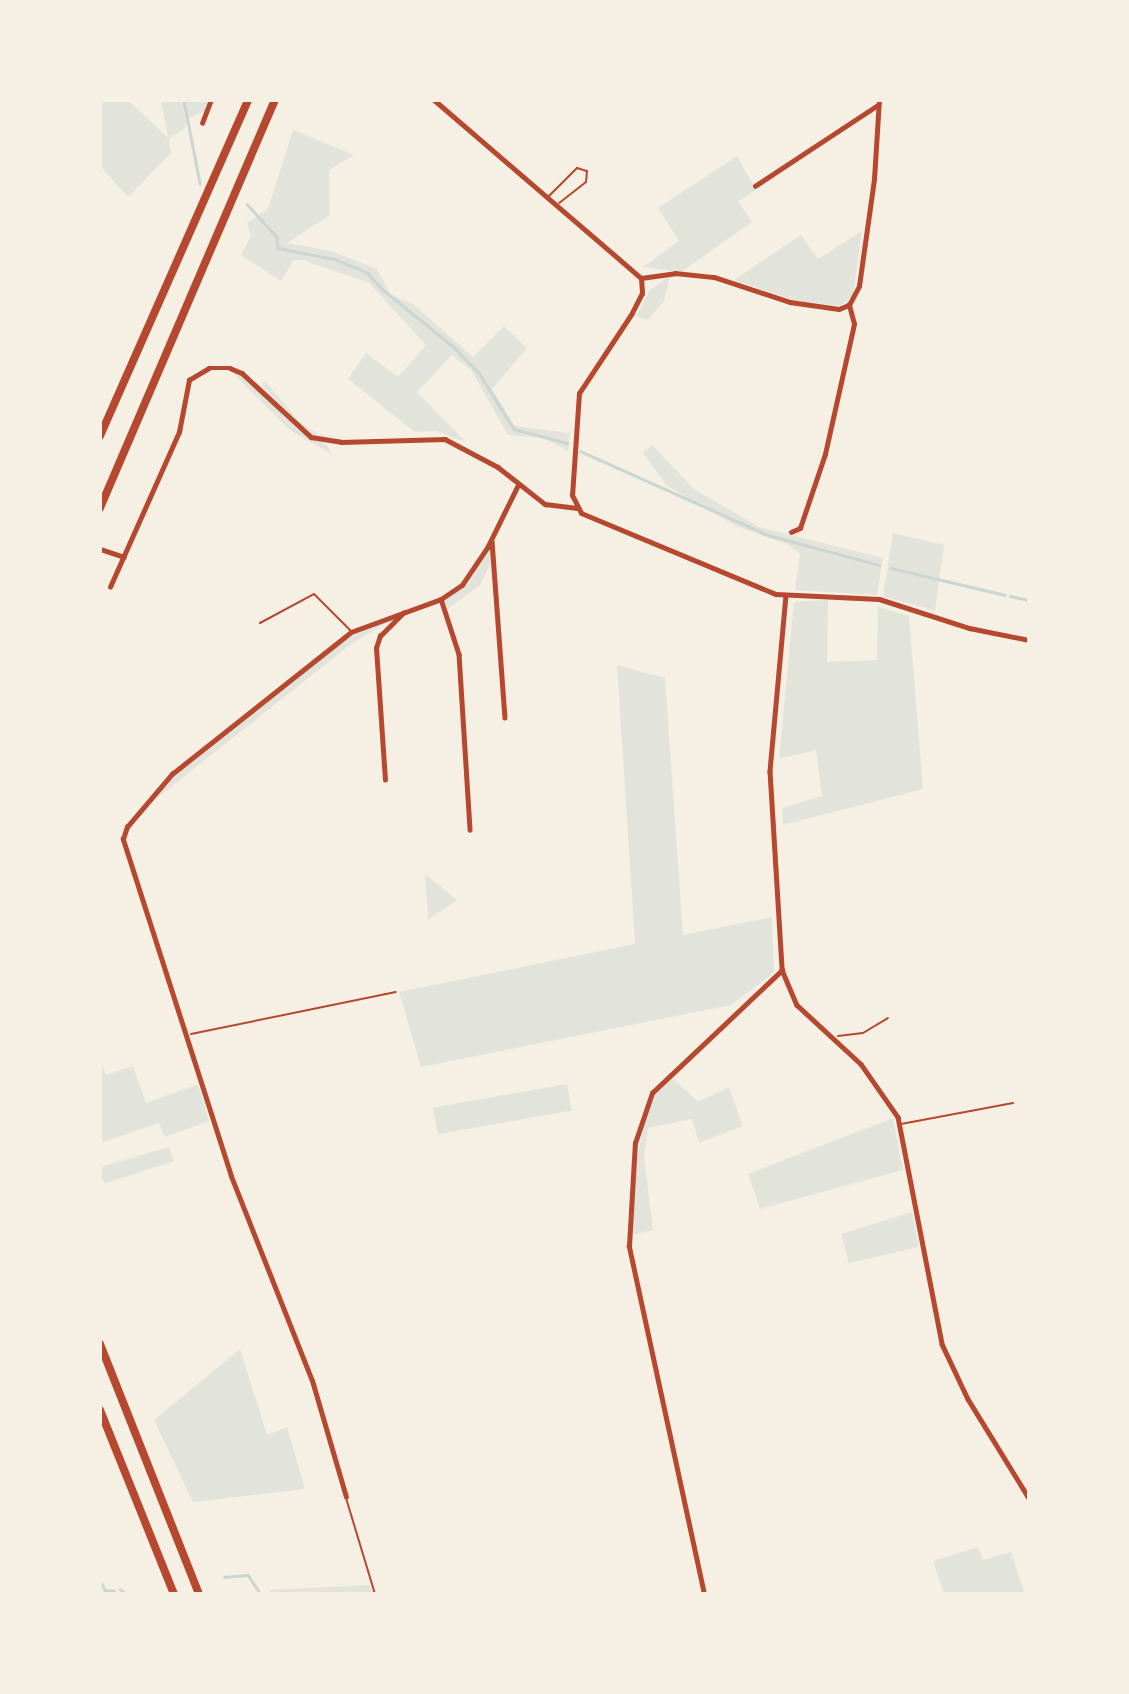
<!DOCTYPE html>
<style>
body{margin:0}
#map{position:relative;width:1129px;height:1694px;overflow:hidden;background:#f6efe4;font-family:"Work Sans",sans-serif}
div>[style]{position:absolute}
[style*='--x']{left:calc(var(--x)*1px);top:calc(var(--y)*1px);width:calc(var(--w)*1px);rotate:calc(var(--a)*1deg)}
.green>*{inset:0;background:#e2e4dc;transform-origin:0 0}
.stream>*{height:2.5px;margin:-1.25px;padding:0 1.25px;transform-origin:1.25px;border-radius:1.25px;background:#c9d6d2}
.path>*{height:2px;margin:-1px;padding:0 1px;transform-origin:1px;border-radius:1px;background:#b5482f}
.service>*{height:2px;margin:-1px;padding:0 1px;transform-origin:1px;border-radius:1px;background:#b5482f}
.minor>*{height:4.5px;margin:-2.25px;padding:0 2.25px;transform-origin:2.25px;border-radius:2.25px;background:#b5482f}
.tertiary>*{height:5px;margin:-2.5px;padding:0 2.5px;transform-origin:2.5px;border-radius:2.5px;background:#b5482f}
.motorway>*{height:8px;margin:-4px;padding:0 4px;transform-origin:4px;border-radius:4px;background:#b5482f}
span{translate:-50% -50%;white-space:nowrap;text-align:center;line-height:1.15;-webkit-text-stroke:7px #f6efe4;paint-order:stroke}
.frame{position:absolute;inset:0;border:102px solid #f6efe4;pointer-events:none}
</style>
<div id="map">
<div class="green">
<i style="clip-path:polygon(100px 100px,128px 100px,168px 138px,161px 100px,208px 100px,205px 111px,187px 119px,186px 127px,169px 139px,171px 153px,128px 197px,100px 166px)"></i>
<i style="clip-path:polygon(293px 130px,354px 155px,329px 170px,330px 215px,287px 243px,331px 251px,377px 269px,390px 294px,413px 304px,473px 357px,504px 326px,527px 348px,492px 389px,515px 426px,570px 433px,568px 451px,544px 438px,508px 435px,471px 370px,452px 355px,417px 392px,466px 442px,436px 431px,415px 432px,348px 379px,366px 353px,398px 377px,426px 345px,369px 283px,303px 260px,294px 260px,281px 281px,241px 255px,251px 236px,247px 223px,268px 209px)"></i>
<i style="clip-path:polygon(737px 156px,756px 190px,738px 201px,752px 222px,681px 272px,643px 267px,679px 241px,658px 208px)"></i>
<i style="clip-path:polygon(862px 231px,853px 295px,841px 306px,796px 301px,734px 280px,801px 235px,818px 259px)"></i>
<i style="clip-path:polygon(670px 276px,664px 301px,648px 320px,636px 316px,650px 290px)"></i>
<i style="clip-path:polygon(229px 369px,249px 380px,298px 430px,327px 445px,331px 454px,290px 430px)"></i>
<i style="clip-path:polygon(265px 381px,300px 422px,319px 435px,360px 439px,311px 435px,261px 384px)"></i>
<i style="clip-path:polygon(652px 445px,694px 489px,759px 527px,883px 558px,877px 595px,795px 590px,800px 554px,789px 545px,736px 526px,667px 486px,643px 453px)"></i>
<i style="clip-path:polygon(893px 533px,944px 545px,935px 611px,883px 596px)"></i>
<i style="clip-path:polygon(491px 548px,493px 558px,480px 585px,448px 609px,445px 600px,469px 583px)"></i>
<i style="clip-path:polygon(828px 600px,827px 662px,877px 660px,878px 607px,909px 616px,923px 789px,783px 825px,782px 808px,822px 796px,816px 750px,779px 759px,794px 602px)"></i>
<i style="clip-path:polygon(398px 616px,351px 644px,152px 802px,178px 773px,337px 646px,371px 625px)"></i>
<i style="clip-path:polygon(617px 665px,665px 678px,683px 935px,772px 917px,774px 973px,731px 1005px,421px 1067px,399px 992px,635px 944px)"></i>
<i style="clip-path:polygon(425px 874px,457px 900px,428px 920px,426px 890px)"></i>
<i style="clip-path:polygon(100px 1059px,106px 1075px,133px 1066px,146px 1103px,198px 1084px,209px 1121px,165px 1137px,159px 1123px,100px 1143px)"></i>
<i style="clip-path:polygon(673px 1078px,698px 1102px,729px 1087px,743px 1126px,699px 1143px,692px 1119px,648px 1128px,644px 1157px,653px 1230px,631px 1235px,637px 1157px,643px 1129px,654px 1097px)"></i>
<i style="left:567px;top:1084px;width:27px;height:136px;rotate:80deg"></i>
<i style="clip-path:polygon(893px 1118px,903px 1170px,760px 1209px,748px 1174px)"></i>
<i style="clip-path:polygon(169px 1147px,174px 1161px,106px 1183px,100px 1177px,100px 1167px)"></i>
<i style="clip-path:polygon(912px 1212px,919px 1247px,849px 1263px,841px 1234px)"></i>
<i style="clip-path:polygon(240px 1349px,267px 1435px,287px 1427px,305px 1489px,193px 1502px,154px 1420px)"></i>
<i style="clip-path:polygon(978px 1547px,983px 1560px,1011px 1552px,1025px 1594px,944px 1594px,933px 1561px)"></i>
<i style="clip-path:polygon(370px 1585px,372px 1594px,271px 1594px,269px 1590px)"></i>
</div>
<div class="stream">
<i style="--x:184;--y:100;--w:85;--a:79.1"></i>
<i style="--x:247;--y:204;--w:45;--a:47.7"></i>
<i style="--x:277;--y:237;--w:11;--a:85"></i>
<i style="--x:278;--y:248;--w:57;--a:11.1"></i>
<i style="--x:334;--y:259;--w:37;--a:22"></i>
<i style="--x:368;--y:273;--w:21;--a:49"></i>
<i style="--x:382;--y:289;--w:94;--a:38.9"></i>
<i style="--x:455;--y:348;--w:35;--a:46"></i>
<i style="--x:479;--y:373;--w:66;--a:58"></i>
<i style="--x:514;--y:429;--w:55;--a:14.8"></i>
<i style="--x:580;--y:451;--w:206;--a:24.1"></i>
<i style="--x:768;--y:535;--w:115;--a:15.1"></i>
<i style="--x:891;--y:568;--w:117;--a:13.3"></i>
<i style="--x:1010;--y:596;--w:19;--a:12"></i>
<i style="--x:224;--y:1577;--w:24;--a:-5"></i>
<i style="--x:248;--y:1575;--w:23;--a:56"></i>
<i style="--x:100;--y:1580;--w:11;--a:63"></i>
<i style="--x:105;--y:1590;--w:9;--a:6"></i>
<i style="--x:120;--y:1589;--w:8;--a:40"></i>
</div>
<div class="path">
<i style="--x:191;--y:1034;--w:209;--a:-11.6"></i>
<i style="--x:838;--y:1036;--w:25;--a:-7"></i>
<i style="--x:863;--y:1033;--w:29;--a:-31"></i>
</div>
<div class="service">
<i style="--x:549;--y:196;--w:40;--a:-45"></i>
<i style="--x:577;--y:168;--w:10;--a:17"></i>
<i style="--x:587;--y:171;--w:11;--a:95"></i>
<i style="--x:586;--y:182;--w:34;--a:142"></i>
<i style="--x:260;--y:623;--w:61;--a:-28.2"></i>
<i style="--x:314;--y:594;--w:52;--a:45"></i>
<i style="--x:901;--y:1124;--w:114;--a:-10.6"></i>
<i style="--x:346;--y:1498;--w:100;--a:73.2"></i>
</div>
<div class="minor">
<i style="--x:202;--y:123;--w:25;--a:-69"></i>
<i style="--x:755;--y:186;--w:147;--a:-33.4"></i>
<i style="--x:641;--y:278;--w:34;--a:-8"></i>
<i style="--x:675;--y:273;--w:39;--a:6"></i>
<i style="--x:714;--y:277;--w:80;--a:18.2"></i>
<i style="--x:790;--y:302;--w:49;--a:8.1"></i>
<i style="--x:839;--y:309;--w:11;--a:-22"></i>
<i style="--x:849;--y:305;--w:21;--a:-62"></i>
<i style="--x:859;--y:286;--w:108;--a:-82"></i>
<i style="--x:874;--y:179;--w:79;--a:-86.4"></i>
<i style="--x:791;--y:532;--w:10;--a:-24"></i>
<i style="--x:800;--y:528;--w:78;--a:-71.3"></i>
<i style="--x:825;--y:454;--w:133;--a:-77.4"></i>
<i style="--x:854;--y:324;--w:20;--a:-105"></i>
<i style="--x:492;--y:541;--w:177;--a:85.8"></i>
<i style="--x:100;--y:549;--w:25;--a:18"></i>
<i style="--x:110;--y:587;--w:170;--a:-66"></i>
<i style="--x:179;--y:432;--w:53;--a:-79.1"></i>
<i style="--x:189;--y:380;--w:23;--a:-31"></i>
<i style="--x:209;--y:368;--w:21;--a:0"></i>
<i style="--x:230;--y:368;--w:13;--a:23"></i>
<i style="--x:242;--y:373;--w:94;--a:42.8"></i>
<i style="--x:311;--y:437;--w:30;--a:9"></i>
<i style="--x:341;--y:442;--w:104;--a:-1.7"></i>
<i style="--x:445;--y:439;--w:60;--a:27.8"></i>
<i style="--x:498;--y:467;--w:60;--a:38.2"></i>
<i style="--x:545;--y:504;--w:32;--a:7"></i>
<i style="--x:786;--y:595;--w:177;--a:95.2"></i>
<i style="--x:770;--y:771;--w:199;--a:86.5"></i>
<i style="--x:782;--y:970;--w:38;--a:67"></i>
<i style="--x:797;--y:1005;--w:87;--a:42.7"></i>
<i style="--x:861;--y:1064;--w:65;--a:55.1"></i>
<i style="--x:898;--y:1117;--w:231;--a:79"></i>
<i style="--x:942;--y:1344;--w:61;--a:64.7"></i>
<i style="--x:968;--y:1399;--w:116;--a:58.4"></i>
<i style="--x:441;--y:599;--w:58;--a:71.9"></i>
<i style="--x:459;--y:654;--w:176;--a:86.4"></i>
<i style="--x:385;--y:780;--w:132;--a:-93.9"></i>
<i style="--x:376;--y:648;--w:13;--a:-72"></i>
<i style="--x:380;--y:636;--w:33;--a:-45"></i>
<i style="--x:346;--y:1497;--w:121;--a:-106.3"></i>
<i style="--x:312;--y:1381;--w:220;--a:-111.6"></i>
<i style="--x:231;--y:1176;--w:354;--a:-107.8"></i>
<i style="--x:123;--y:839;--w:13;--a:-72"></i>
<i style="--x:127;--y:827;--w:70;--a:-49.7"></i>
<i style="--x:172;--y:774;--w:228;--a:-38.4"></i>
<i style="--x:351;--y:632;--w:96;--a:-20.1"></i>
<i style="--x:441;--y:599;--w:25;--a:-34"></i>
<i style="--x:462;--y:585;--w:45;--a:-56"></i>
<i style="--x:487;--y:548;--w:70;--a:-63.8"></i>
<i style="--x:704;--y:1594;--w:356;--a:-102.2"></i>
<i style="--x:629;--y:1246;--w:103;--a:-86.7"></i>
<i style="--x:635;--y:1143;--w:53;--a:-71.2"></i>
<i style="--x:652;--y:1093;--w:179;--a:-43.4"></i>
</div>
<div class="tertiary">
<i style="--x:434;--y:100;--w:273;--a:40.7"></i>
<i style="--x:641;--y:278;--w:15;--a:86"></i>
<i style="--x:642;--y:293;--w:22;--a:117"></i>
<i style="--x:632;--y:313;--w:96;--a:123.5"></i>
<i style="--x:579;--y:393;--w:102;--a:93.9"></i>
<i style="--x:572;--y:495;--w:20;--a:63"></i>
<i style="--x:581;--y:513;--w:211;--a:22.6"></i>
<i style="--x:776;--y:594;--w:103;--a:2.8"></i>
<i style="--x:879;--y:599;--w:95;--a:17.9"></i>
<i style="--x:969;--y:628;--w:61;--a:11.3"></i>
</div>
<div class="motorway">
<i style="--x:100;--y:436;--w:367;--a:-66.2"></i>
<i style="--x:100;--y:508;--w:444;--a:-66.8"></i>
<i style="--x:100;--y:1344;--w:269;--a:68.4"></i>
<i style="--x:100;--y:1410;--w:198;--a:68.1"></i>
</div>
<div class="frame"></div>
</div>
